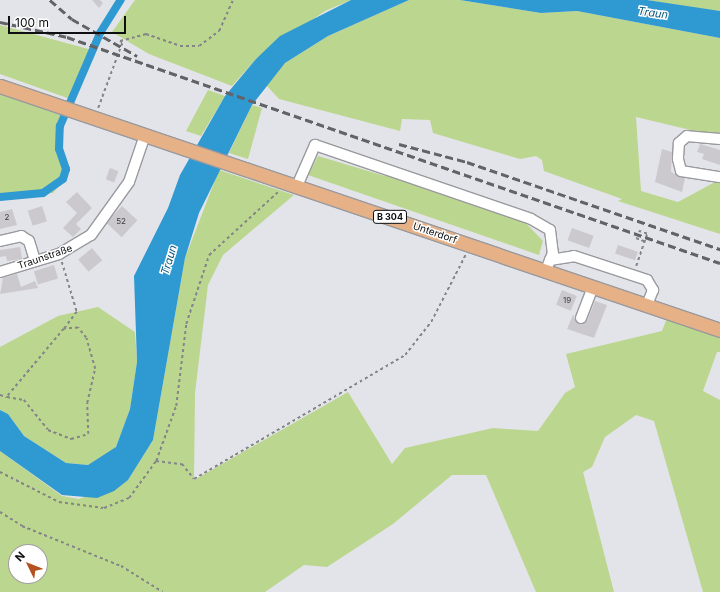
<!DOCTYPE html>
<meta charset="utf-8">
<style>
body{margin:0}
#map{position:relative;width:720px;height:592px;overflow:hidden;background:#e3e4e9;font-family:Inter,sans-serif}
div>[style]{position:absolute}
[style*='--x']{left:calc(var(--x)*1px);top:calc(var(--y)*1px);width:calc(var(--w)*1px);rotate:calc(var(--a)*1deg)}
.green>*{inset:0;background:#bbd68e}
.water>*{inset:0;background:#2f99d1}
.canal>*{height:8px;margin:-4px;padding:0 4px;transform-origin:4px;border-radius:4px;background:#2f99d1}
.building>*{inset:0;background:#cbc9ce;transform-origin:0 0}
.path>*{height:1.5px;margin-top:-0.75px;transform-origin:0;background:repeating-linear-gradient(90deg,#848588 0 3px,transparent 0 6px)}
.roads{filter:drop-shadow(1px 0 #999a9e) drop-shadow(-1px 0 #999a9e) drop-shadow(0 1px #999a9e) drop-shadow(0 -1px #999a9e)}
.minor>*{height:10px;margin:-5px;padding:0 5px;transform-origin:5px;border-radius:5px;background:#fff}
.major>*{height:13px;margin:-6.5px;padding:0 6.5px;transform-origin:6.5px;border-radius:6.5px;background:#e7b187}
.rail>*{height:2.5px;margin-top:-1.25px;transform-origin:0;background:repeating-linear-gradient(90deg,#626366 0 8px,transparent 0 12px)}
span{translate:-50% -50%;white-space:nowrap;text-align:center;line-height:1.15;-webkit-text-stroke:3px #fff;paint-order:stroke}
.number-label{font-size:8px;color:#3d3e40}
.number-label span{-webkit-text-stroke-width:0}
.shield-label span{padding:1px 3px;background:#fff;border:1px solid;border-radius:3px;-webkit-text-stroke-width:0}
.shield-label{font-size:9px;color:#0e0f10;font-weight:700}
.street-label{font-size:10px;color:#0e0f10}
.water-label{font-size:11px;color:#05587d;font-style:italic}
.north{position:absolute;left:8px;top:544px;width:40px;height:40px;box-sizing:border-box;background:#fff;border:1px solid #9f9f9f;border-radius:50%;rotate:313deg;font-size:11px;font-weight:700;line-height:16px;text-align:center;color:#0e0f10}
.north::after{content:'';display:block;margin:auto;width:14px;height:18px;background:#b5501f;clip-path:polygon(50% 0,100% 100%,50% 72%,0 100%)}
.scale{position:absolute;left:8px;top:16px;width:118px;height:18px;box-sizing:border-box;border:2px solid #0e0f10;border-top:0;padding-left:5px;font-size:12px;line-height:14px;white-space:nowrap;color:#0e0f10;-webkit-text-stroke:3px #fff;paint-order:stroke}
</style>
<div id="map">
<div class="green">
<i style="clip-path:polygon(135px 0,351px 0,325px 11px,256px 59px,232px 86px,149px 54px,112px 32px)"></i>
<i style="clip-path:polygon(409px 0,460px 0,541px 13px,577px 11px,720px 38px,720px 137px,636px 117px,641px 191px,678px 202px,715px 182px,720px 183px,720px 234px,618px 201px,622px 199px,544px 171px,542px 160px,536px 156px,520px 159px,433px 133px,430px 120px,402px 119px,400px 131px,279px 99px,266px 85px,285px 63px,328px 36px)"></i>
<i style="clip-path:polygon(647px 0,720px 0,720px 11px,694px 8px)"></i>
<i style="clip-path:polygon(0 25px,92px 50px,73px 100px,0 74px)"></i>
<i style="clip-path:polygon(208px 90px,225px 96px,201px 136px,186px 131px)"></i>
<i style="clip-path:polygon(0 93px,66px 116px,60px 144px,67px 165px,67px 177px,53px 193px,0 198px)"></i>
<i style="clip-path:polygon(252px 105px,262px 108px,248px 159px,229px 153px)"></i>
<i style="clip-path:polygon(318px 156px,385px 176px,389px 174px,522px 219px,543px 241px,539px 255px,308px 175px)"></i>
<i style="clip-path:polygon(evenodd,219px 170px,294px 195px,223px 255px,208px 285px,195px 393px,194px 480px,348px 392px,392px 464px,405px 448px,493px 428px,538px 431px,565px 393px,575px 387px,566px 354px,662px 331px,667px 318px,720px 338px,720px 352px,717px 352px,703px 391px,720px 400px,720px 592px,703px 592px,654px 421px,636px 415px,605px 437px,592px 467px,583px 472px,614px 592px,536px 592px,486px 475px,452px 475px,393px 524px,327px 567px,304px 565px,265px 592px,0 592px,0 451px,62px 496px,79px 499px,128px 480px,153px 440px,185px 258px,219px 170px,16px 552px,40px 552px,40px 576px,16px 576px,16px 552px)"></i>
<i style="clip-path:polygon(98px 307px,135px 332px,137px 362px,130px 409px,116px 447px,104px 458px,88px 465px,66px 463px,24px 436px,8px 414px,0 410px,0 347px,58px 316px)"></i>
</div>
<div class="water">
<i style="clip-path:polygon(351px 0,409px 0,328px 36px,285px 63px,252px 105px,199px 213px,185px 258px,153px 440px,128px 480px,114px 491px,97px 498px,62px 495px,0 451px,0 410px,8px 414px,24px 436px,66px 463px,88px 465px,116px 447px,130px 409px,137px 362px,134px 276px,168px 208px,180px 175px,225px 96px,256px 59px,280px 36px)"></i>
<i style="clip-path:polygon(460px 0,647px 0,720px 11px,720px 38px,577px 11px,541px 13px)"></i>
</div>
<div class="canal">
<i style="--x:0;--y:197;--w:43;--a:-5.3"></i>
<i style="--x:43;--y:193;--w:24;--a:-35"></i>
<i style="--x:63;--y:179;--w:10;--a:-73"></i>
<i style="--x:66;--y:169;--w:21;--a:-109"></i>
<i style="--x:59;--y:149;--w:23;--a:-88"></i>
<i style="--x:60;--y:126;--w:101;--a:-66.7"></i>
<i style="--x:100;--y:33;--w:39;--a:-58"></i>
</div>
<div class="building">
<i style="clip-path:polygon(92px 0,100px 0,103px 3px,99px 8px)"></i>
<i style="clip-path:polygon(700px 144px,720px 150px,720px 165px,702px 159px,704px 154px,697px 152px)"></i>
<i style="clip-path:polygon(662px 149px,672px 152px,671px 172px,685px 178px,682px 192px,655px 182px)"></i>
<i style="left:110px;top:168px;width:9px;height:12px;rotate:21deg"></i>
<i style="clip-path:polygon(77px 192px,92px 208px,76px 224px,81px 229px,73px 237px,63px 228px,77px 213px,66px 202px)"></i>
<i style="left:42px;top:206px;width:16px;height:15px;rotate:72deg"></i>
<i style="left:122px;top:206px;width:21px;height:23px;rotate:43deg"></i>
<i style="clip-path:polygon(12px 209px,17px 225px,0 229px,0 212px)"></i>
<i style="left:572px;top:228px;width:23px;height:13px;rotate:20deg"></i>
<i style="left:618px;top:245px;width:21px;height:9px;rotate:19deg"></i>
<i style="clip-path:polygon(20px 247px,22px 259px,7px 261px,6px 256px,0 257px,0 250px)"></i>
<i style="left:92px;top:248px;width:16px;height:18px;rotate:50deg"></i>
<i style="left:54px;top:265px;width:14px;height:21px;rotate:73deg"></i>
<i style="clip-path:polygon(17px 274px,21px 287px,35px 281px,38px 288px,0 294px,3px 278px)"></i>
<i style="left:562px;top:290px;width:16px;height:16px;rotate:22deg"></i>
<i style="clip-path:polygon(595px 301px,607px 305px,594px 338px,567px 329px,573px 315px,578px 324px,587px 321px)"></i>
</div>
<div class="path">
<i style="--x:98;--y:108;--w:69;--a:-69.7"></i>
<i style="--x:122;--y:43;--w:3;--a:-135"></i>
<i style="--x:120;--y:41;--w:27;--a:-15"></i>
<i style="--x:146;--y:34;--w:36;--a:19"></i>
<i style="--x:180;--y:46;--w:19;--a:0"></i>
<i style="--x:199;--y:46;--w:25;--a:-37"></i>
<i style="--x:219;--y:31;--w:34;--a:-66"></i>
<i style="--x:636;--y:238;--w:9;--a:21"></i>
<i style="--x:62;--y:262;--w:52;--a:73.3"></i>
<i style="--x:77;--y:312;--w:21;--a:127"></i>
<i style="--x:636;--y:266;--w:34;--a:-71"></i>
<i style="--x:647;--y:234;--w:9;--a:-162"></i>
<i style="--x:0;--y:395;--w:7;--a:16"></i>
<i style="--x:7;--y:397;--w:17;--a:10"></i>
<i style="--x:24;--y:400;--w:38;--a:51"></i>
<i style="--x:48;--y:430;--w:25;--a:21"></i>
<i style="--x:71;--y:439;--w:18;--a:-16"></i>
<i style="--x:88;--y:434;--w:31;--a:-92"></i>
<i style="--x:87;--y:403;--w:35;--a:-77"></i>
<i style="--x:95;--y:369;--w:32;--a:-106"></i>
<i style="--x:86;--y:338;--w:13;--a:-129"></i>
<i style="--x:78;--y:328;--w:14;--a:176"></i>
<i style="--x:64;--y:329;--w:89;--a:130"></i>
<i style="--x:156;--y:461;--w:26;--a:7"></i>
<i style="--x:182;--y:464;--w:19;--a:51"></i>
<i style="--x:194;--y:479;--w:245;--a:-30.4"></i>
<i style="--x:405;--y:355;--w:42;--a:-51.8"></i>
<i style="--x:431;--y:322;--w:76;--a:-62.8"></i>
<i style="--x:0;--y:472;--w:66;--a:27"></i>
<i style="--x:59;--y:502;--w:45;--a:7.6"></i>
<i style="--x:104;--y:508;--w:27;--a:-22"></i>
<i style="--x:129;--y:498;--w:46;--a:-53.9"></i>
<i style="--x:156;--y:461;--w:59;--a:-70"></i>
<i style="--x:176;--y:406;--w:83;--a:-83"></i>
<i style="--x:186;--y:324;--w:73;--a:-71.6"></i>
<i style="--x:209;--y:255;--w:95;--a:-42.4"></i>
<i style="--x:0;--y:512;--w:26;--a:32"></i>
<i style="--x:22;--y:526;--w:107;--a:22"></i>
<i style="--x:121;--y:566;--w:49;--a:31.8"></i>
</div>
<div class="roads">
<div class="minor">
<i style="--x:720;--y:139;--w:33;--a:-175"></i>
<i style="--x:687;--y:136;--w:11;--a:139"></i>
<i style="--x:679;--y:143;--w:16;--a:94"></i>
<i style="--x:678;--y:159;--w:12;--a:76"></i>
<i style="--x:681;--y:171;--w:39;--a:9"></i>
<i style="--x:297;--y:186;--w:45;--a:-66.3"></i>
<i style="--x:315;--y:145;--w:228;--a:18.9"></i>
<i style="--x:531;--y:219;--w:22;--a:30"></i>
<i style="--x:550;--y:230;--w:23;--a:83"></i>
<i style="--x:553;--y:253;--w:8;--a:113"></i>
<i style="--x:0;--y:241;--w:22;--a:-13"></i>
<i style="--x:21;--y:236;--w:9;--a:32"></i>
<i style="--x:29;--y:241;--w:21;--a:73"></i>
<i style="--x:548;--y:265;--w:5;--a:-68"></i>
<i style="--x:550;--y:260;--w:24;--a:-9"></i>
<i style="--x:574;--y:256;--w:77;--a:18.2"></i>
<i style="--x:647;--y:280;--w:12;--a:59"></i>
<i style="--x:653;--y:290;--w:16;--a:112"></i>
<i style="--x:0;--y:272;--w:62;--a:-17"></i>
<i style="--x:59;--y:254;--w:37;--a:-31"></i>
<i style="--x:91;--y:235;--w:65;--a:-54.4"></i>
<i style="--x:129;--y:182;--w:50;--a:-71.2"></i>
<i style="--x:581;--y:318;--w:33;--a:-69"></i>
</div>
<div class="major">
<i style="--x:0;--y:86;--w:760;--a:18.72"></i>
</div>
</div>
<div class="rail">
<i style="--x:50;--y:0;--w:29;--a:41"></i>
<i style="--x:72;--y:19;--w:75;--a:29.6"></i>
<i style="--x:0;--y:22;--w:69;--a:12.6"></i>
<i style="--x:67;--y:37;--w:691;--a:19.09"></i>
<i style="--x:399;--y:144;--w:70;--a:14.8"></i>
<i style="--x:467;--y:162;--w:268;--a:19"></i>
</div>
<div class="number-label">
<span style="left:7px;top:218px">2</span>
<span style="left:121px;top:222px">52</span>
<span style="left:567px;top:301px">19</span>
</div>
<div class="shield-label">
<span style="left:390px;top:217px">B 304</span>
</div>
<div class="street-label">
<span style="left:435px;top:233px;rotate:19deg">Unterdorf</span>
<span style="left:45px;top:257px;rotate:-19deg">Traunstraße</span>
</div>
<div class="water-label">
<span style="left:653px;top:13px;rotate:8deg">Traun</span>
<span style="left:169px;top:260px;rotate:-73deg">Traun</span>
</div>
<div class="north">N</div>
<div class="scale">100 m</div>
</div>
